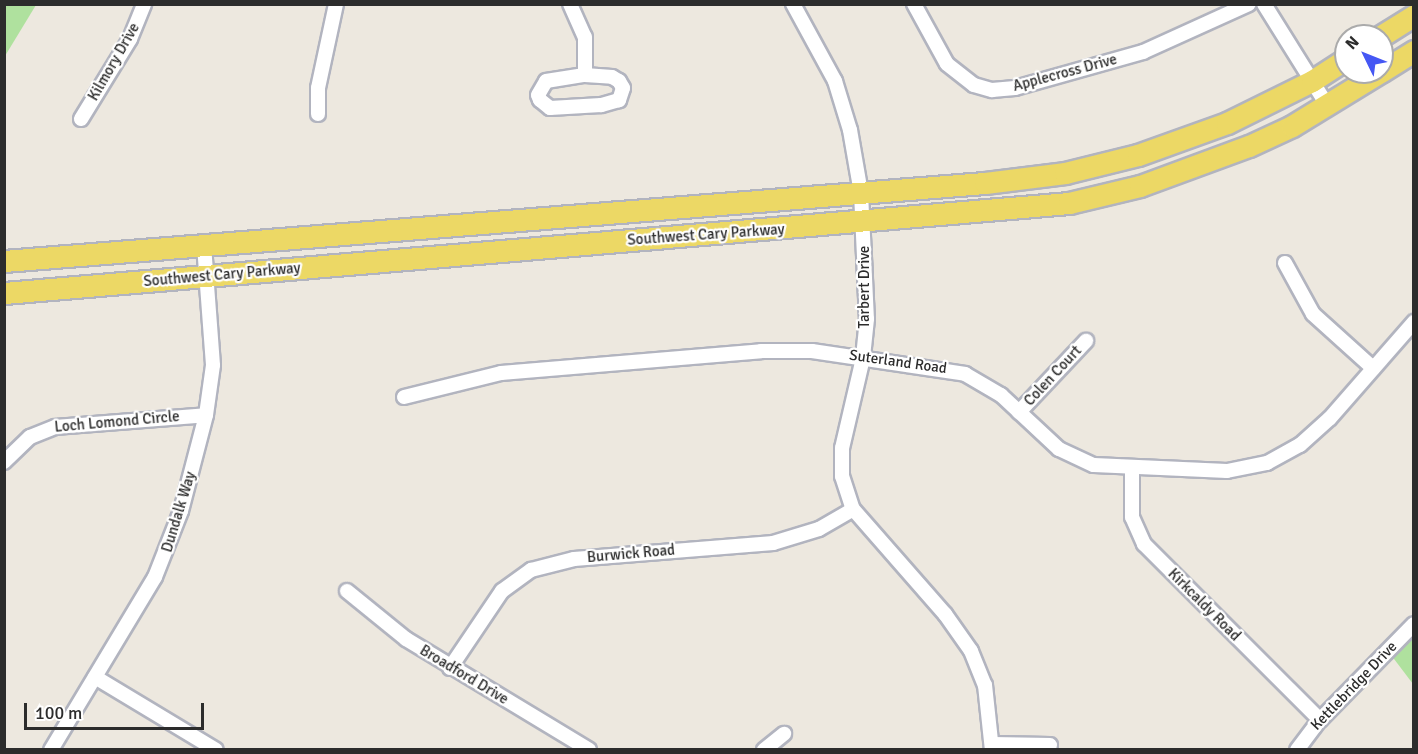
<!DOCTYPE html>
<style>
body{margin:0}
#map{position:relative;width:1418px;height:754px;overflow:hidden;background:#ede8df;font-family:Signika,sans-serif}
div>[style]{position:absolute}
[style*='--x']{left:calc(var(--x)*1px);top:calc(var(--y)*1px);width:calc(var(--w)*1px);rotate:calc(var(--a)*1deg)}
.green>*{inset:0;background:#afe19e}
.roads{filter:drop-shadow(2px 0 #b2b4bf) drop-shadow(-2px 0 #b2b4bf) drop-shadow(0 2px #b2b4bf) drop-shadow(0 -2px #b2b4bf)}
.minor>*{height:14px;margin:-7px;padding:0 7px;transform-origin:7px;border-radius:7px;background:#fff}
.primary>*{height:21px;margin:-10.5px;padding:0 10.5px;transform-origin:10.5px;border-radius:10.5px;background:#ecd865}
span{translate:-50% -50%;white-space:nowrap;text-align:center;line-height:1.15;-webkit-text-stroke:4.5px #fff;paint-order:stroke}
.street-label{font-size:15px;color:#2c2c2c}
.frame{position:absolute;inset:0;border:6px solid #2c2c2c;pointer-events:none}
.north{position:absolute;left:1334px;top:24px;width:60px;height:60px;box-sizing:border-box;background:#fff;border:2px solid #ababab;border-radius:50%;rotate:313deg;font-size:16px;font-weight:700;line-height:24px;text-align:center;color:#2c2c2c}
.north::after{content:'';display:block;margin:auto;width:21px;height:27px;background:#4557f4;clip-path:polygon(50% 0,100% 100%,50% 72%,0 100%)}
.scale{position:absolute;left:24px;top:703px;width:180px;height:27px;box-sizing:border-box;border:3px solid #2c2c2c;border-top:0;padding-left:8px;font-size:18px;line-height:21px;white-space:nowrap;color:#2c2c2c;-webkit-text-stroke:4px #fff;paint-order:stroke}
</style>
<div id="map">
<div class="green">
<i style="clip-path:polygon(4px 5px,36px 5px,5px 56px,4px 56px)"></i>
<i style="clip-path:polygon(1413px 628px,1413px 684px,1388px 651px)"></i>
</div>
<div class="roads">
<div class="minor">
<i style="--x:570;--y:4;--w:36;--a:66"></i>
<i style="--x:585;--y:37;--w:38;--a:90"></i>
<i style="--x:793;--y:4;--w:88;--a:61.4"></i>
<i style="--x:835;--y:81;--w:51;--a:73"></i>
<i style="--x:850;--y:130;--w:64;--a:80.1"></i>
<i style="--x:861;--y:193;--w:126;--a:87.3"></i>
<i style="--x:867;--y:319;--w:39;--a:96"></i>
<i style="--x:863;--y:358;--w:92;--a:103.1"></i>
<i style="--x:842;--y:448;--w:28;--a:90"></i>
<i style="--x:842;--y:476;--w:35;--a:72"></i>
<i style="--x:853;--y:509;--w:140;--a:48.8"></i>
<i style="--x:945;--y:614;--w:45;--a:54.9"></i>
<i style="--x:971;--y:651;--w:37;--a:68"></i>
<i style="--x:985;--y:685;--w:65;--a:83.9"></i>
<i style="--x:914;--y:4;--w:68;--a:61.2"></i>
<i style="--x:947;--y:64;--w:34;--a:38"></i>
<i style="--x:974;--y:85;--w:19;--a:16"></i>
<i style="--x:992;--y:90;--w:23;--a:-5"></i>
<i style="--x:1015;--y:88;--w:133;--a:-15.7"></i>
<i style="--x:1143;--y:52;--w:116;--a:-24.4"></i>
<i style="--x:1264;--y:4;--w:119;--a:58"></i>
<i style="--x:585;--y:75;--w:27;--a:4"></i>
<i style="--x:612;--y:77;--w:8;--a:30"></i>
<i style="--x:619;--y:81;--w:8;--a:60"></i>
<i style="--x:623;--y:88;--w:13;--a:108"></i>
<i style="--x:619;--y:100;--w:19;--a:164"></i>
<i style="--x:601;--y:105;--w:51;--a:176.6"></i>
<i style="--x:550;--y:108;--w:13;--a:-141"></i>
<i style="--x:540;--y:100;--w:5;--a:-112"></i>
<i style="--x:538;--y:95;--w:16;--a:-60"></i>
<i style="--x:546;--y:81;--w:39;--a:-9"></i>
<i style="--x:318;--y:114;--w:26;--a:-90"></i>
<i style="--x:318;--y:88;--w:86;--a:-77.9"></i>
<i style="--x:81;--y:119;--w:94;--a:-58.5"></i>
<i style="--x:130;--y:39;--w:38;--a:-68"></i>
<i style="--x:1285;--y:263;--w:58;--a:61.2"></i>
<i style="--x:1313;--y:314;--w:81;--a:42"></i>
<i style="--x:404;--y:397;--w:100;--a:-13.9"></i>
<i style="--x:501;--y:373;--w:261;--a:-4.8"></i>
<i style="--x:761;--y:351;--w:51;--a:0"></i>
<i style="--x:812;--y:351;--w:155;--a:8.5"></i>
<i style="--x:965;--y:374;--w:42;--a:30.3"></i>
<i style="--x:1001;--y:395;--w:79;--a:43"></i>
<i style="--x:1059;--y:449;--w:38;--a:25"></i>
<i style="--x:1094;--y:465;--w:133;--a:2.6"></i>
<i style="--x:1227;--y:471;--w:41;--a:-11.3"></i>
<i style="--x:1267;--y:463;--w:38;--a:-29"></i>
<i style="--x:1300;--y:445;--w:40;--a:-42"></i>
<i style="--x:1330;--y:418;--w:128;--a:-48.8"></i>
<i style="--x:1019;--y:412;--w:98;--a:-46.7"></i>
<i style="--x:4;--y:462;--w:36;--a:-44"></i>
<i style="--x:30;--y:437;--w:27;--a:-22"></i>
<i style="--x:55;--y:427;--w:151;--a:-4.5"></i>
<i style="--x:1132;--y:468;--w:49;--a:90"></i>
<i style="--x:1132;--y:517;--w:30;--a:66"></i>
<i style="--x:1144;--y:544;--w:249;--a:45"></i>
<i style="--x:347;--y:591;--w:76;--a:39.1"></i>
<i style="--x:406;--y:639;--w:214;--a:31.2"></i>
<i style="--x:450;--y:668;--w:93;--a:-56"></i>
<i style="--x:502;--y:591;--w:36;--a:-36"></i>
<i style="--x:531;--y:570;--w:44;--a:-14.3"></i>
<i style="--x:574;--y:559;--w:200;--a:-4.6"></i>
<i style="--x:773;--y:543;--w:48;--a:-16.9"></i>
<i style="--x:819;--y:529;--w:39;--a:-30"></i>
<i style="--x:95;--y:677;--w:141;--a:31.1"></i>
<i style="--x:992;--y:744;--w:58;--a:1"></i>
<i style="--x:51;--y:750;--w:202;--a:-59"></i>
<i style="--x:155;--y:577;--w:71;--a:-68.5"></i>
<i style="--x:181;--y:511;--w:99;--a:-75.4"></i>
<i style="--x:206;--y:415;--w:50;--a:-82"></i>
<i style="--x:213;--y:365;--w:120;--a:-94.3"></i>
<i style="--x:764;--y:750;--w:26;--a:-39"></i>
<i style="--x:1297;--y:750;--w:38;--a:-53"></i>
<i style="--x:1320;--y:720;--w:134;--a:-45.6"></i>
</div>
<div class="primary">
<i style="--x:1381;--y:36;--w:39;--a:-32"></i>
<i style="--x:1382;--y:71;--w:38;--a:-32"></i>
<i style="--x:4;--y:261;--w:984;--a:-4.55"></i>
<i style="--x:985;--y:183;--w:81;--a:-7.1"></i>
<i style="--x:1065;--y:173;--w:75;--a:-13.9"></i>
<i style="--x:1138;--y:155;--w:95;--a:-19.8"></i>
<i style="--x:1227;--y:123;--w:95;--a:-26.3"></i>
<i style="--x:1312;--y:81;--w:40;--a:-32.9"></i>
<i style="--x:4;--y:293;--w:1069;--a:-4.83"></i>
<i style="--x:1069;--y:203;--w:73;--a:-13.5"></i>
<i style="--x:1140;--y:186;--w:116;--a:-20.2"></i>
<i style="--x:1249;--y:146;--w:47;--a:-24.9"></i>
<i style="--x:1292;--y:126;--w:103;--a:-31.5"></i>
</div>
</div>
<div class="street-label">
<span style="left:114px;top:62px;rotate:-60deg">Kilmory Drive</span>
<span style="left:1065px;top:73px;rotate:-15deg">Applecross Drive</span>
<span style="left:706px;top:235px;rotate:-4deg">Southwest Cary Parkway</span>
<span style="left:222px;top:275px;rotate:-5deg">Southwest Cary Parkway</span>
<span style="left:865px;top:287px;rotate:-90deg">Tarbert Drive</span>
<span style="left:898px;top:362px;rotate:8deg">Suterland Road</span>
<span style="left:1053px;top:376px;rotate:-47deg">Colen Court</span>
<span style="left:117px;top:422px;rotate:-5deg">Loch Lomond Circle</span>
<span style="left:179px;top:512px;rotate:-73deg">Dundalk Way</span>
<span style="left:631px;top:554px;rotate:-5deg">Burwick Road</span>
<span style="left:1204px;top:605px;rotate:45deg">Kirkcaldy Road</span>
<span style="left:464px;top:675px;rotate:31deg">Broadford Drive</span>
<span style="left:1354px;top:686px;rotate:-46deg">Kettlebridge Drive</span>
</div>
<div class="frame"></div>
<div class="north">N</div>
<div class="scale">100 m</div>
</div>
